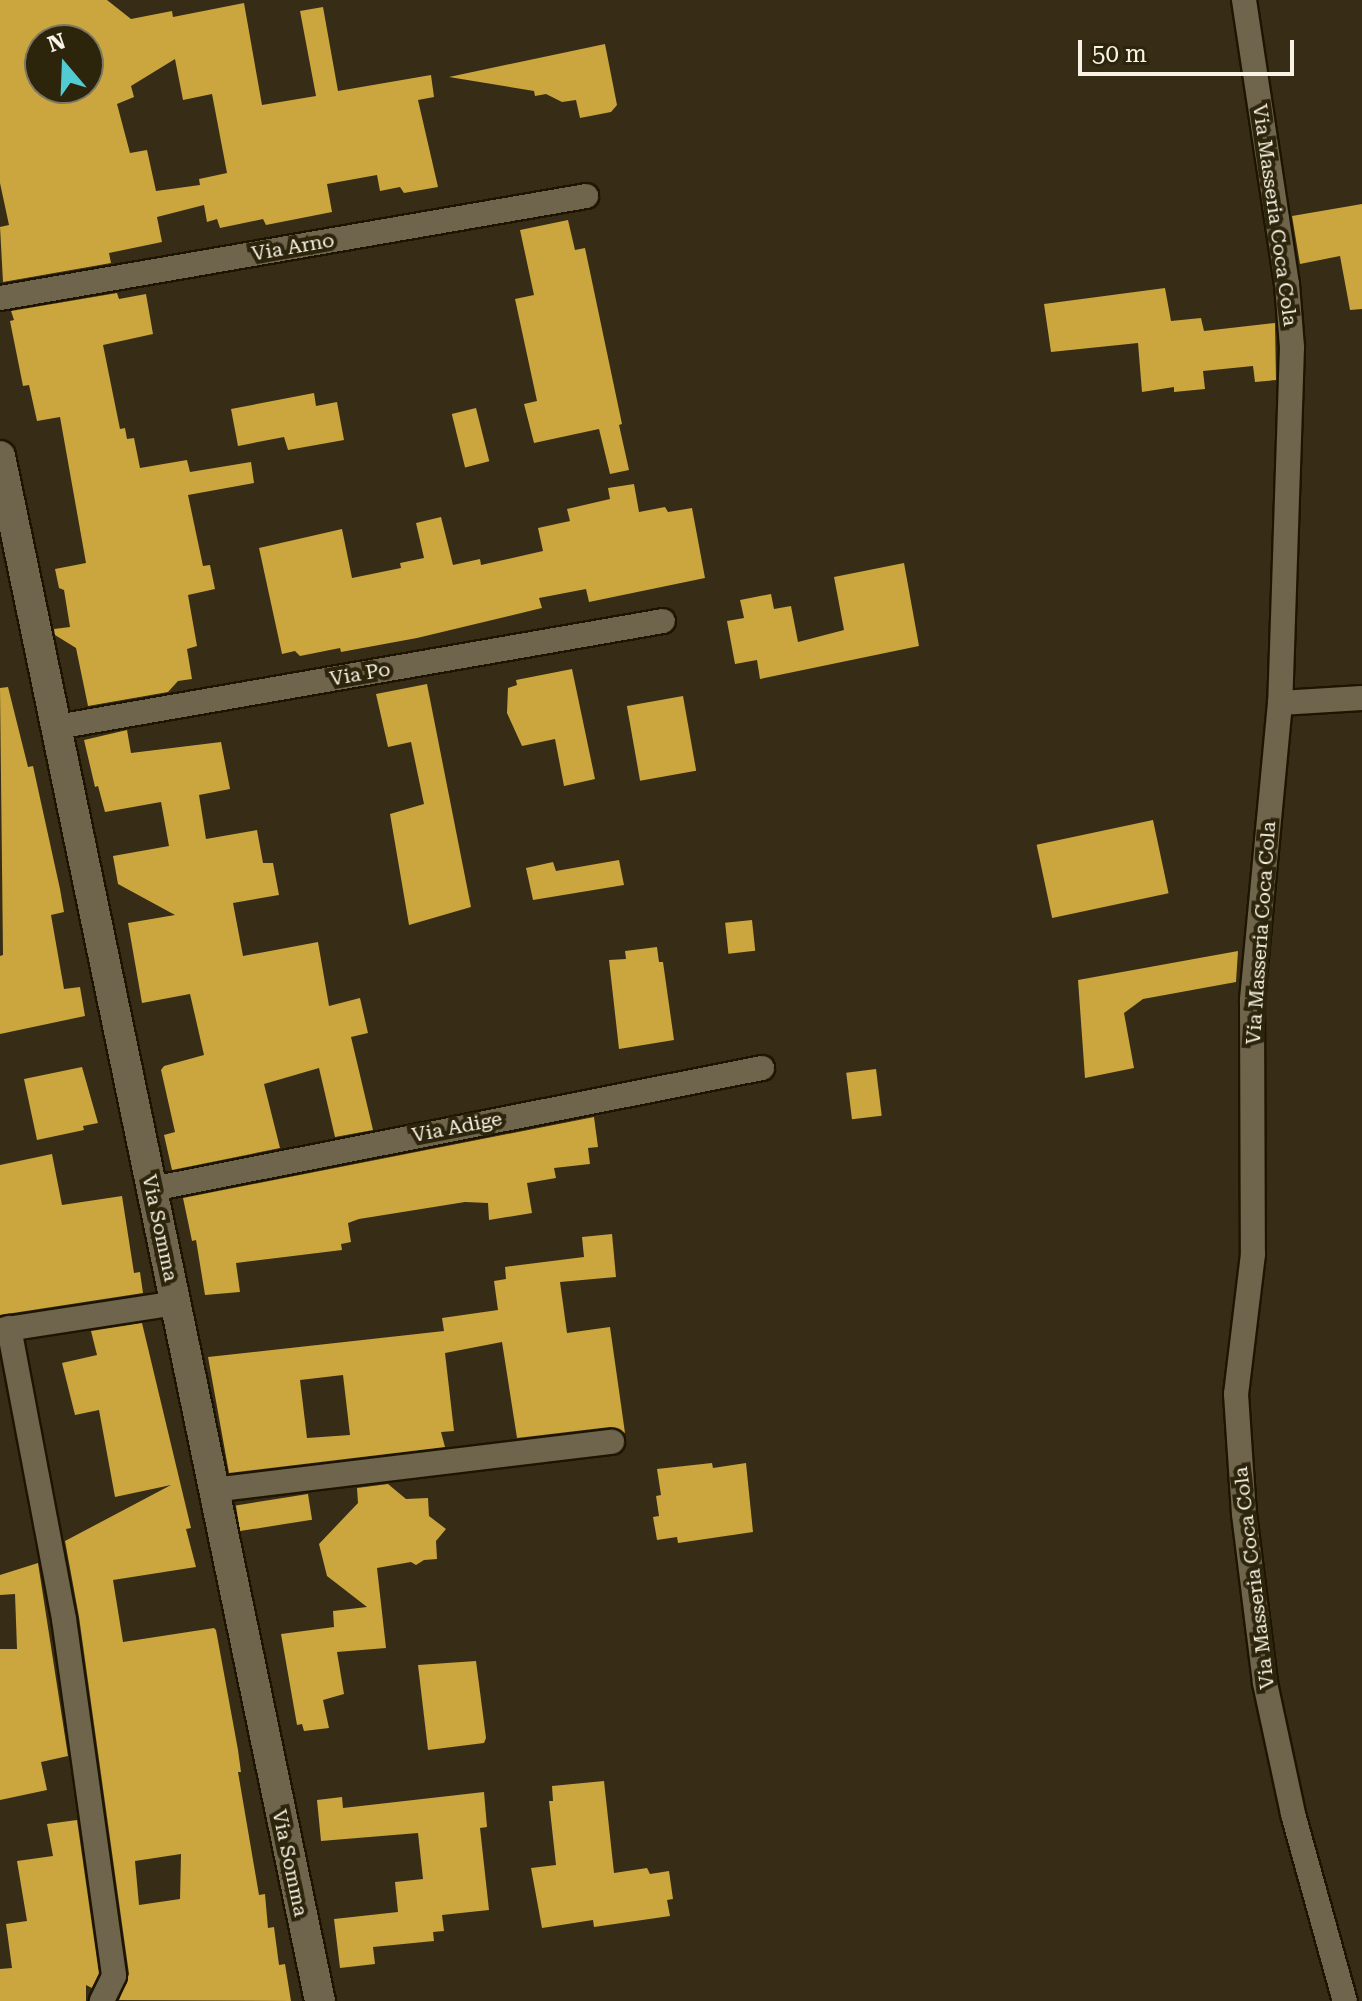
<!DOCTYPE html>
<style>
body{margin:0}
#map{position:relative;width:1362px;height:2001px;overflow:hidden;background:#372d16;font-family:"Roboto Serif",serif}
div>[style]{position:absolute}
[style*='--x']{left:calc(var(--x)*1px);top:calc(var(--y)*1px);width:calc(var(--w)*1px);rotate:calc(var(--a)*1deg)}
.building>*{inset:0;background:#cba53e;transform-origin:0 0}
.roads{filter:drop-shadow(2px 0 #1e1501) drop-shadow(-2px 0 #1e1501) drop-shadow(0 2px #1e1501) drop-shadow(0 -2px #1e1501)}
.minor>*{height:24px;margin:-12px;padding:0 12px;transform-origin:12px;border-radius:12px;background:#6f654c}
.tertiary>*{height:30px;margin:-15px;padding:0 15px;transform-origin:15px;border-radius:15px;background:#6f654c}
span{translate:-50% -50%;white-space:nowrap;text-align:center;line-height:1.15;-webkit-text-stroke:8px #2d240c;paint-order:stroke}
.street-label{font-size:20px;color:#f8f3e4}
.north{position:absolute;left:24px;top:24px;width:80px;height:80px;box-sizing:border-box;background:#2d240c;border:2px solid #7e7762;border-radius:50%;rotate:341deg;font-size:22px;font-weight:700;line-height:32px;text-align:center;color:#f8f3e4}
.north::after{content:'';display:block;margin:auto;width:28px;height:36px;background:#51ccd3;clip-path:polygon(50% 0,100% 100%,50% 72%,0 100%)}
.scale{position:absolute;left:1078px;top:40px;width:216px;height:36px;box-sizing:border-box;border:4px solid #f8f3e4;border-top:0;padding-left:10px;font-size:24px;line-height:28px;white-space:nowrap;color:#f8f3e4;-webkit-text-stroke:6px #2d240c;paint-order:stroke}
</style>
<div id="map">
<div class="building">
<i style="clip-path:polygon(evenodd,0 0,107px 0,131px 19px,172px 11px,173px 17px,244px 3px,262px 105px,316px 96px,300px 11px,323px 7px,338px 91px,431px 75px,434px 97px,418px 100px,438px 187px,404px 193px,400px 187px,380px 191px,377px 175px,327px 184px,332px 212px,266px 225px,263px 219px,220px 228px,217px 219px,207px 222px,204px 205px,157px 217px,162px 242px,109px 253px,111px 263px,3px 282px,0 227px,9px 225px,0 183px,0 0,40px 40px,88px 40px,88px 88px,40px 88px,40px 40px,0 0,175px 59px,183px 100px,212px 94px,227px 173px,199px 179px,200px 185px,156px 191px,147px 150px,130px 153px,117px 104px,134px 97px,131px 86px,175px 59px)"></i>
<i style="clip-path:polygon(605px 44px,617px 105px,611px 112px,580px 118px,576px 100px,562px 102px,546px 94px,535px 96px,534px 91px,449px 77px)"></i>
<i style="clip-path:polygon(1362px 204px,1362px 309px,1350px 310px,1340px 256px,1300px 264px,1292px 216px)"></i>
<i style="clip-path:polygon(568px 220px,575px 250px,585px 248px,622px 424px,619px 425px,629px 470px,610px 474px,599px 429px,534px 443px,524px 404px,537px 401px,515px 299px,534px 295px,520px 230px)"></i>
<i style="clip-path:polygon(1165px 288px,1171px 321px,1201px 318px,1204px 331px,1275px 323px,1276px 380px,1255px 382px,1253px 366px,1203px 371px,1205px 389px,1174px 392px,1174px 387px,1142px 392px,1138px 343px,1051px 352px,1044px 304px)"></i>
<i style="clip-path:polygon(117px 293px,119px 299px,146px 294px,153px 334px,103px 345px,120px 429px,125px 428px,127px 439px,134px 438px,140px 468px,187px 460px,190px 472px,251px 462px,254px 483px,188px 495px,203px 566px,210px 565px,215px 589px,188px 595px,197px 646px,187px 649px,192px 679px,178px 681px,168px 692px,88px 706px,76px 648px,55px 635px,54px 629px,70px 627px,64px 590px,59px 588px,55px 569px,86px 563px,60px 417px,37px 421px,29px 385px,23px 386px,10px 321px,14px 320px,11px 311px)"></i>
<i style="clip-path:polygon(314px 393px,316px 406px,337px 402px,344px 440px,288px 450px,284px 437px,238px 446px,231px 409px)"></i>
<i style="left:476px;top:408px;width:55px;height:25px;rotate:76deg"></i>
<i style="clip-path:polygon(634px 484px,639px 512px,665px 507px,668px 512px,692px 508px,705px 578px,589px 602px,586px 589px,539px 598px,542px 608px,417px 638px,341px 652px,340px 648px,300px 656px,295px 651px,282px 654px,259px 548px,342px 529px,352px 578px,401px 568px,400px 563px,424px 558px,416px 523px,441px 517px,453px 565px,480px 559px,481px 565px,543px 551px,538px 528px,570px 521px,567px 509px,610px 499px,608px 488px)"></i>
<i style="clip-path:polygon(904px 563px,919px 646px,760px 679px,757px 660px,735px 664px,727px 621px,744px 618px,740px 600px,771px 594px,774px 609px,791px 606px,798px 642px,844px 630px,834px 577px)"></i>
<i style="clip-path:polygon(572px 669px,595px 779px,564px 786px,555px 739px,522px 746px,507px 713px,508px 688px,517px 685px,516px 680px)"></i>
<i style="clip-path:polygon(427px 684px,471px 907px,409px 925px,390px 814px,424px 804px,411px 742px,388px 747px,376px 694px)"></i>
<i style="clip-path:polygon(8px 687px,28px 767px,33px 766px,60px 889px,64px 912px,51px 915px,64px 989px,80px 987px,85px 1016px,0 1034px,0 956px,3px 955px,0 688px)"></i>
<i style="left:683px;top:696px;width:76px;height:57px;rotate:80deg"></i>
<i style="clip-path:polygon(127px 730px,131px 753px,221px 742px,230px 789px,199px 795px,206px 839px,257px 830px,263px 863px,273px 863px,279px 895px,233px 903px,243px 956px,318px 942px,329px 1006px,360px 998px,368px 1033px,351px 1037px,373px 1130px,335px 1137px,319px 1068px,264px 1084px,280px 1148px,172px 1170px,164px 1135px,175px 1132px,161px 1070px,164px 1066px,204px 1055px,190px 994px,142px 1003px,128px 923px,175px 915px,118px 884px,113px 856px,169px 846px,161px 802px,105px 812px,98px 786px,95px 787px,84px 740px)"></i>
<i style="left:1153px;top:820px;width:75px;height:119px;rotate:78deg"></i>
<i style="clip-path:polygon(619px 860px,624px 885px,533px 900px,526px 868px,553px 862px,556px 871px)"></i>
<i style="left:752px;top:920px;width:31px;height:27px;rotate:84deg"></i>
<i style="clip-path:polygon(657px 947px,659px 962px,663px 962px,674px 1040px,619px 1049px,609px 960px,626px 959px,625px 951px)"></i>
<i style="clip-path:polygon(1238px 951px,1236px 982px,1143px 999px,1124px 1013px,1134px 1068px,1085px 1078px,1078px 980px)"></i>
<i style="clip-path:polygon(82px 1067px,98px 1123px,83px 1126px,84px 1130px,37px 1140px,24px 1079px)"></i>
<i style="left:876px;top:1069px;width:47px;height:30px;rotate:83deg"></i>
<i style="clip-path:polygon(594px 1117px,598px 1147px,588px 1148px,590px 1164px,554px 1168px,556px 1178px,527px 1183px,532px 1213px,489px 1220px,488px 1203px,465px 1202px,359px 1219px,348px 1223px,351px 1242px,341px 1244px,342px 1250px,236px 1263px,240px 1292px,205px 1295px,196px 1240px,192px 1241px,183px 1198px)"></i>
<i style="clip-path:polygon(52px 1154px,62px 1205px,122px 1196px,134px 1273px,140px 1272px,143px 1293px,0 1315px,0 1165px)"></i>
<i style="clip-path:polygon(evenodd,612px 1234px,616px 1277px,560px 1282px,567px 1333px,610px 1327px,625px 1433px,610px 1427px,517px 1438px,502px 1342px,445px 1353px,454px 1431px,441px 1432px,445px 1447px,229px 1473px,208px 1357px,444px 1331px,442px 1318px,498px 1310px,494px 1281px,506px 1279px,505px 1267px,584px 1257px,582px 1237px,612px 1234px,343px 1375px,350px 1435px,307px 1438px,300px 1380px,343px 1375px)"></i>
<i style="clip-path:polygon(evenodd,142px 1323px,191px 1528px,186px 1529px,196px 1567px,113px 1580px,123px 1642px,214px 1628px,216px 1630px,238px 1750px,241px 1772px,238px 1772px,259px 1895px,265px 1894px,268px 1928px,274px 1927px,279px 1965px,285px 1964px,291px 2001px,119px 2000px,129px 1974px,79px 1617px,65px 1541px,171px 1485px,115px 1497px,99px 1410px,75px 1415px,62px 1363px,97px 1355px,91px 1331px,142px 1323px,181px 1854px,180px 1899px,139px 1905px,135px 1861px,181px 1854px)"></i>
<i style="clip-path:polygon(712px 1463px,713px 1468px,746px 1463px,753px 1532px,678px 1543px,677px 1537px,657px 1540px,653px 1517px,659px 1516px,656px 1496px,661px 1495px,657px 1469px)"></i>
<i style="clip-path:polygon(388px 1484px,406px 1499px,428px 1498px,429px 1516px,446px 1529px,436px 1541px,437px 1559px,424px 1560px,416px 1565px,411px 1562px,377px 1568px,386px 1648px,337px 1652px,344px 1694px,323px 1700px,329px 1728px,304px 1731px,302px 1724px,297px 1725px,281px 1634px,334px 1627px,333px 1611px,367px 1607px,327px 1576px,319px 1544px,358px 1503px,357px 1488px)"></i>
<i style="left:308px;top:1494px;width:26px;height:73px;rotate:81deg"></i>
<i style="clip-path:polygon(38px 1563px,68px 1756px,41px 1762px,47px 1790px,0 1800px,0 1649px,17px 1649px,15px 1594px,0 1595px,0 1575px)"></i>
<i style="clip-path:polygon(476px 1661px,486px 1738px,484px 1743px,428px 1750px,418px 1665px)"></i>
<i style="clip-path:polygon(604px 1781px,614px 1873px,647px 1868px,650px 1874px,669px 1871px,673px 1899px,667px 1900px,670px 1916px,594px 1927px,593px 1920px,542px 1928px,531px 1868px,556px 1865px,549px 1801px,553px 1801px,552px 1786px)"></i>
<i style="clip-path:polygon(484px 1792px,487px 1827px,480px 1828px,489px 1910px,442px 1915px,444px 1931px,433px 1932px,434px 1941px,373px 1947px,375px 1964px,340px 1968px,334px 1919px,398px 1912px,395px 1882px,423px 1879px,418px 1833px,321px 1841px,317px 1800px,342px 1797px,343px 1808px)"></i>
<i style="clip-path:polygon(77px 1820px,99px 1974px,92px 1988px,86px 1985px,86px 2001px,0 2001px,0 1969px,12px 1968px,6px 1924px,27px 1921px,17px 1861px,53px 1856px,47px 1824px)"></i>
</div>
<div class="roads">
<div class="minor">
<i style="--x:1244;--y:0;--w:287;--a:81.4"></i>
<i style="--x:1287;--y:284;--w:63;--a:85.5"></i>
<i style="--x:1292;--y:347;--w:356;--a:91.9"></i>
<i style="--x:1280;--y:703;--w:299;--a:95.4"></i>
<i style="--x:1252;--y:1001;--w:253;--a:89.8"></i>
<i style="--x:1253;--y:1254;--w:141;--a:96.9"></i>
<i style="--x:1236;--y:1394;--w:120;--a:86.2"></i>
<i style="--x:1244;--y:1514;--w:170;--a:82.9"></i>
<i style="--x:1265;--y:1683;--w:134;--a:77.9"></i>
<i style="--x:1293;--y:1814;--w:194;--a:74.5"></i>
<i style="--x:0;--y:298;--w:595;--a:-9.87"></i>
<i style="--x:1280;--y:703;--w:82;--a:-3.5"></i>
<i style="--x:57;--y:727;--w:615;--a:-9.92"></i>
<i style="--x:152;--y:1189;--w:622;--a:-11.22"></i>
<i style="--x:9;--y:1328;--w:296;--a:79.3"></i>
<i style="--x:64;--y:1619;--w:360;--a:82"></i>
<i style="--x:114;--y:1976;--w:28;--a:116"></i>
<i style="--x:0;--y:1330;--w:178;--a:-8.7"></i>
<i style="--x:213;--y:1490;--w:402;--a:-6.9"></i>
</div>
<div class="tertiary">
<i style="--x:0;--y:456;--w:1578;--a:78.3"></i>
</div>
</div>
<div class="street-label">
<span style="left:1275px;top:215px;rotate:82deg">Via Masseria Coca Cola</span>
<span style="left:293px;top:247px;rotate:-10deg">Via Arno</span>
<span style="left:360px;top:674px;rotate:-10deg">Via Po</span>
<span style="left:1261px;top:933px;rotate:-86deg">Via Masseria Coca Cola</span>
<span style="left:457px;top:1127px;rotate:-11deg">Via Adige</span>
<span style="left:160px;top:1228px;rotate:78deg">Via Somma</span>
<span style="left:1254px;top:1578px;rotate:-97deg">Via Masseria Coca Cola</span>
<span style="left:290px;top:1863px;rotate:78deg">Via Somma</span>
</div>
<div class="north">N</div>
<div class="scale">50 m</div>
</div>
